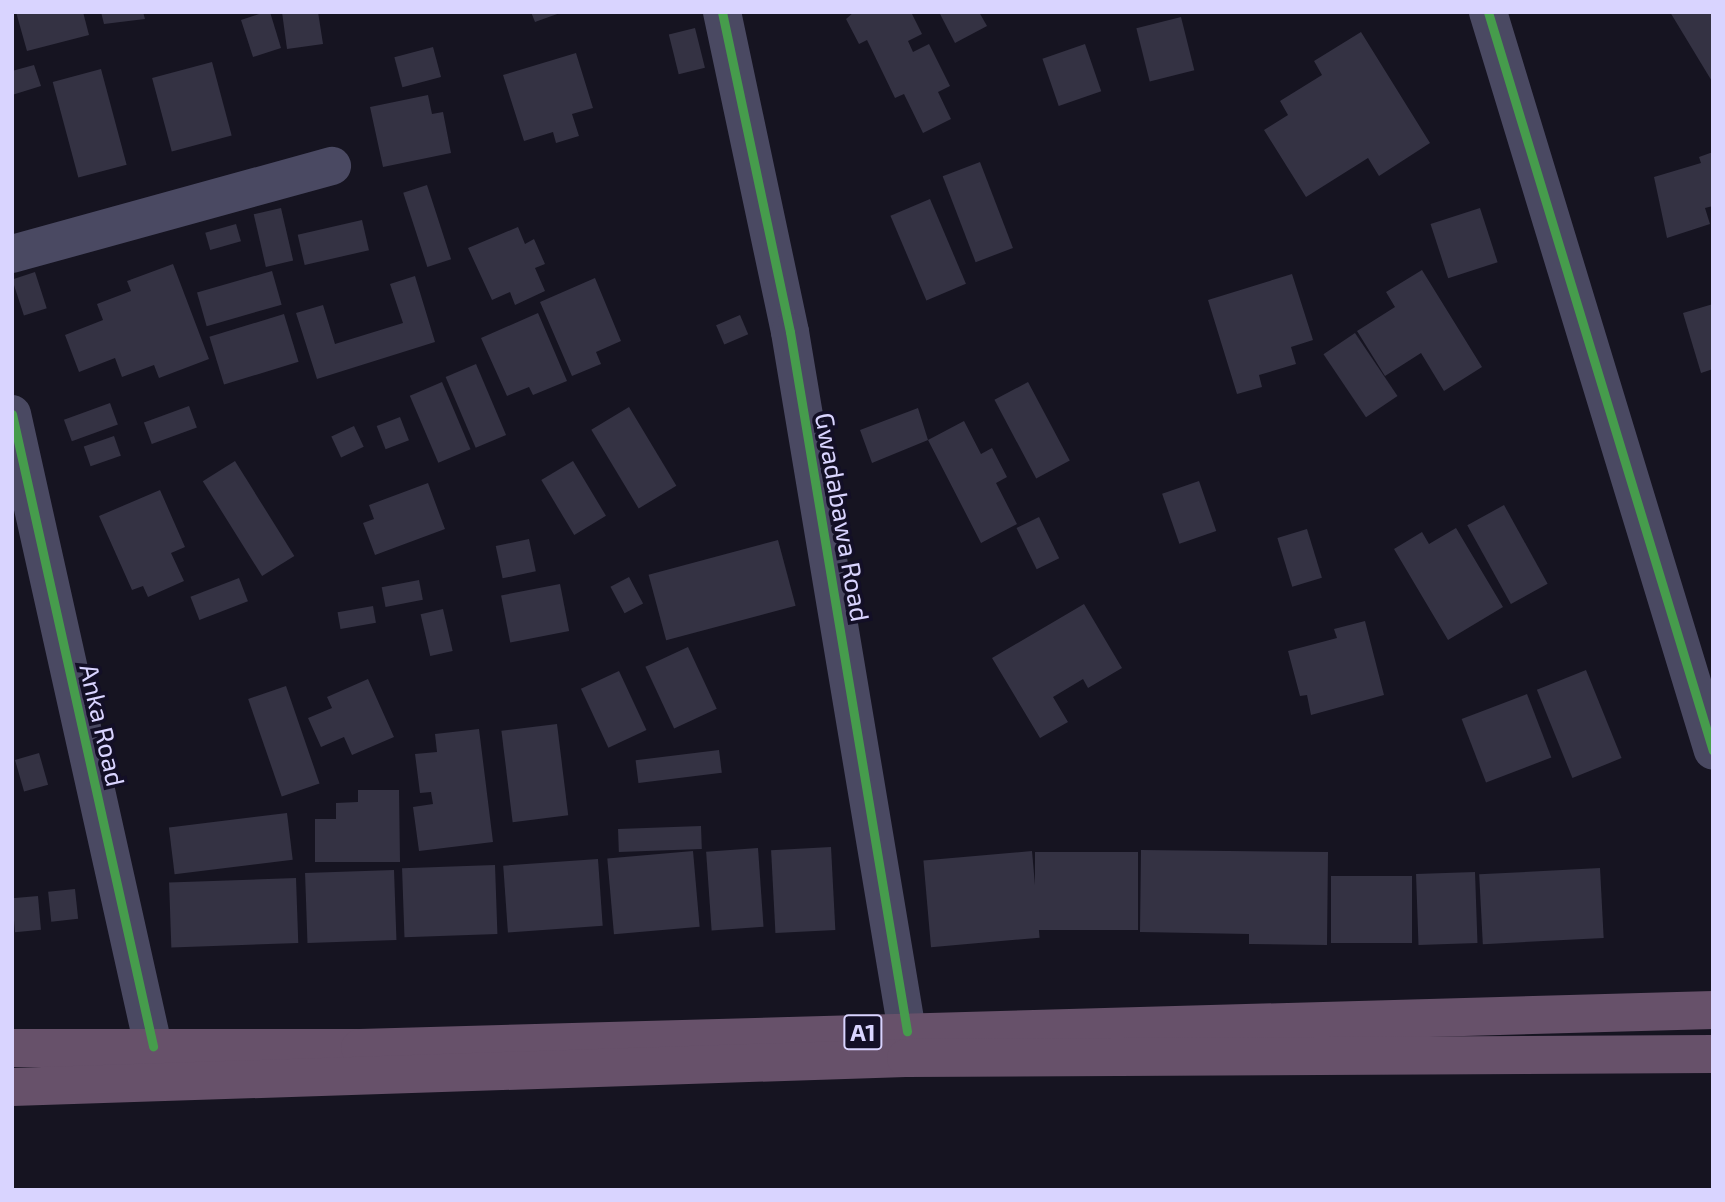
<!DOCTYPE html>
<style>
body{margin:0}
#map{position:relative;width:1725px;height:1202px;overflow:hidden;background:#161421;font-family:"Exo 2",sans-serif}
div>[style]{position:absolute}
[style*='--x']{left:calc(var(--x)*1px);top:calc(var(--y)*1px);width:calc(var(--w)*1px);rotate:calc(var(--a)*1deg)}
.building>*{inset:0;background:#343243;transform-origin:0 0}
.minor>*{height:38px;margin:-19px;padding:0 19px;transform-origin:19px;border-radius:19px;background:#4a4962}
.highway>*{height:38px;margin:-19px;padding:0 19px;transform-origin:19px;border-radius:19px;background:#67516a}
.cycleway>*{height:9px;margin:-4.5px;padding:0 4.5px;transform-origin:4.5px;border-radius:4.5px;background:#469c4c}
span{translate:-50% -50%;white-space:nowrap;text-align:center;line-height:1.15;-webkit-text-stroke:7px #130f26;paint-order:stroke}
.shield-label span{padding:2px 5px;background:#130f26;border:2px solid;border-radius:5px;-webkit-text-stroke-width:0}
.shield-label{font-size:24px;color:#d9d4ff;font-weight:700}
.street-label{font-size:26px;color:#d9d4ff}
.frame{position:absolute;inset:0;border:14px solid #d9d4ff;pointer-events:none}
</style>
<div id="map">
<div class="building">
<i style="clip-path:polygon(16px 12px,83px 12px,89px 35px,27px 51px)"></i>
<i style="clip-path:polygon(101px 12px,143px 12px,145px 19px,104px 24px)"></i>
<i style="clip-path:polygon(265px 12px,270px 12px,281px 48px,253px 57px,241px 20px)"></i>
<i style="clip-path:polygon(282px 12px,318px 12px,323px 44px,287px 49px)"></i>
<i style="clip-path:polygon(531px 12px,560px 12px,560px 13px,535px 22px)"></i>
<i style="clip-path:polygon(854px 12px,911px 12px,922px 34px,908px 41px,913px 52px,929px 44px,950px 86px,938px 92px,951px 119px,923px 133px,904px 94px,895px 98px,867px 40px,859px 44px,846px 19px)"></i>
<i style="clip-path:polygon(939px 12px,979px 12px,987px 26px,955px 43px)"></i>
<i style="clip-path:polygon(1670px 12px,1713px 12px,1713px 83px)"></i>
<i style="left:1181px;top:17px;width:55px;height:46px;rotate:76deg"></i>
<i style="left:695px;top:28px;width:41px;height:27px;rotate:76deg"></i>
<i style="clip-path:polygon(1361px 32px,1430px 143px,1379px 176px,1368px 158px,1306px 197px,1264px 130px,1288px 115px,1280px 101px,1322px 75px,1314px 61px)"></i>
<i style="left:1085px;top:44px;width:50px;height:45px;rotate:71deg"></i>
<i style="left:433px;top:47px;width:31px;height:40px;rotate:75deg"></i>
<i style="clip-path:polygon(576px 53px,593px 108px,572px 114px,579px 136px,556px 143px,553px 132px,524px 141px,503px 75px)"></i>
<i style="left:212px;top:62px;width:76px;height:62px;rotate:75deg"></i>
<i style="clip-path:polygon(34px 65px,41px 86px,12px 95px,12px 71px)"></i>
<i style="left:101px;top:69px;width:99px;height:50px;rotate:75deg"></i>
<i style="clip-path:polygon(428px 95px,432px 114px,443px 112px,451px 153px,383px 167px,370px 107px)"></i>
<i style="clip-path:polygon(1713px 152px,1713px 206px,1705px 208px,1710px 224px,1667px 238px,1654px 177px,1701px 163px,1699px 157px)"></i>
<i style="left:980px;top:162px;width:92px;height:40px;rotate:69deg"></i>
<i style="left:427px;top:185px;width:78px;height:25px;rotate:72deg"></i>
<i style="left:930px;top:199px;width:92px;height:43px;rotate:67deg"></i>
<i style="left:281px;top:208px;width:54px;height:28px;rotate:77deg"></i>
<i style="left:1480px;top:208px;width:57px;height:52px;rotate:72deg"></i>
<i style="left:362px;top:220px;width:31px;height:66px;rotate:77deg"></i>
<i style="left:236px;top:224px;width:18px;height:32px;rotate:74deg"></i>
<i style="clip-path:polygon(518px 227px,525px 244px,534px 239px,545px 264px,535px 268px,545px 291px,515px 305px,510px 292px,492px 300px,468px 248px)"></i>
<i style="clip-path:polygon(173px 264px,209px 359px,159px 378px,154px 365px,122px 377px,115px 358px,79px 372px,65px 335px,103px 320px,97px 304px,131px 291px,127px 281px)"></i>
<i style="clip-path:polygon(1422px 270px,1482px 367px,1444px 391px,1421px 353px,1385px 376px,1357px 331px,1395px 307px,1386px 292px)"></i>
<i style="left:272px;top:271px;width:35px;height:78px;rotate:74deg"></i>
<i style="left:35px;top:272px;width:38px;height:24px;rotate:72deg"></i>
<i style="clip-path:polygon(1292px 274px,1313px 340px,1291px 347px,1296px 364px,1259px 375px,1262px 387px,1237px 394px,1208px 300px)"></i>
<i style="clip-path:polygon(415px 276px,435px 342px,317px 379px,296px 313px,323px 305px,335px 344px,403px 323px,390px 284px)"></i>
<i style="clip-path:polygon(595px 278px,621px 341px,596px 352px,601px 364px,572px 376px,540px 302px)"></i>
<i style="clip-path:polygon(1713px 304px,1713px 369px,1701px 373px,1683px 313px)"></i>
<i style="clip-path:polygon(538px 313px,567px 381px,533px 395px,529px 387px,507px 396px,481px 338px)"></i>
<i style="left:284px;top:314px;width:50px;height:78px;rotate:73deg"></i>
<i style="left:740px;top:315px;width:21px;height:26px;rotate:67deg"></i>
<i style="left:1355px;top:333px;width:76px;height:38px;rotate:56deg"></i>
<i style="left:476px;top:364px;width:77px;height:33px;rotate:67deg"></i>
<i style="left:442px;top:382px;width:73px;height:35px;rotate:67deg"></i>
<i style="left:1028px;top:382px;width:89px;height:38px;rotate:62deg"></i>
<i style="left:110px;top:403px;width:23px;height:49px;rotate:70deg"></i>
<i style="left:189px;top:406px;width:23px;height:48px;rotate:70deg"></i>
<i style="left:629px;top:407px;width:92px;height:44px;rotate:59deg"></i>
<i style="clip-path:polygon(918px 408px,928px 440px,964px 421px,981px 454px,992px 448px,1007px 477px,996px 483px,1017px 524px,981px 543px,928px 440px,872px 463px,860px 430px)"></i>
<i style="left:400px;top:417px;width:25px;height:25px;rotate:69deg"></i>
<i style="left:354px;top:426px;width:23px;height:25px;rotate:65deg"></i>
<i style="left:114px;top:436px;width:21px;height:32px;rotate:71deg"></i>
<i style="left:235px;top:461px;width:112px;height:38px;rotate:58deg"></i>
<i style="left:573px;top:461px;width:64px;height:37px;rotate:59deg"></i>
<i style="left:1199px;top:481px;width:53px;height:39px;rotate:71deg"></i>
<i style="clip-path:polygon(428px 483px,445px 529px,375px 555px,363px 523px,374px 519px,369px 505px)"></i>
<i style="clip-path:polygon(160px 490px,185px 547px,171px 553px,184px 581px,148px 597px,143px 586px,132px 590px,99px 516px)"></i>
<i style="left:1504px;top:505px;width:90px;height:42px;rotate:61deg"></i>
<i style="left:1039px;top:517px;width:46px;height:25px;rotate:64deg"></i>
<i style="clip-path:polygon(1456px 528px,1503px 607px,1448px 640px,1394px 549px,1422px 532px,1429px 544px)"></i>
<i style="left:1307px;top:529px;width:51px;height:31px;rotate:73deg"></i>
<i style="left:529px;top:539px;width:33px;height:34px;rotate:78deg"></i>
<i style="left:778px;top:540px;width:68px;height:134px;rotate:75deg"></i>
<i style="left:629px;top:577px;width:30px;height:21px;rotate:62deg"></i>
<i style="left:239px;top:578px;width:25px;height:52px;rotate:69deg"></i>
<i style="left:419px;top:580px;width:20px;height:38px;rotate:79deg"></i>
<i style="left:560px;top:584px;width:48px;height:60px;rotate:79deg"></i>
<i style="clip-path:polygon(1084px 604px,1122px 668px,1088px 688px,1083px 679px,1053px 697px,1068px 722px,1040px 738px,992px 658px)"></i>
<i style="left:373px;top:606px;width:17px;height:36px;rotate:80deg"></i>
<i style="left:443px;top:609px;width:43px;height:23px;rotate:77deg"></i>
<i style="clip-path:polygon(1365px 621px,1384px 695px,1311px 715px,1307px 695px,1300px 696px,1288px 651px,1337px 638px,1334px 629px)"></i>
<i style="left:688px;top:647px;width:68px;height:47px;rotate:65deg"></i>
<i style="left:1586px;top:670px;width:95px;height:53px;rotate:68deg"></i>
<i style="left:619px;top:671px;width:65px;height:42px;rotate:65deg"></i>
<i style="clip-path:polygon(368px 679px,394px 737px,352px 755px,344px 737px,321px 747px,308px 718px,332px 708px,327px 697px)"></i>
<i style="left:286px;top:686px;width:103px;height:40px;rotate:71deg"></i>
<i style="left:1527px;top:694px;width:68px;height:70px;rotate:69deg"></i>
<i style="left:557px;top:724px;width:92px;height:56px;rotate:83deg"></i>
<i style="clip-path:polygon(479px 729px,493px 842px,419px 851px,413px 807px,433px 804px,431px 792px,420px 793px,415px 754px,437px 752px,435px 734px)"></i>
<i style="left:719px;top:750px;width:23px;height:84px;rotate:83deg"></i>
<i style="left:39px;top:753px;width:33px;height:25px;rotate:74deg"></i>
<i style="clip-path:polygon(358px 790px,399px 790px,400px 862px,315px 862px,315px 819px,336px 819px,336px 803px,358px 802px)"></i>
<i style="left:287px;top:813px;width:47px;height:119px;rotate:83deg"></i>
<i style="left:701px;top:826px;width:23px;height:83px;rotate:88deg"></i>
<i style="left:831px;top:847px;width:83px;height:60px;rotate:87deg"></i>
<i style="left:758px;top:848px;width:79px;height:52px;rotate:86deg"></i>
<i style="clip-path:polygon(1141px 850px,1328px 852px,1327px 945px,1249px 944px,1249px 934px,1140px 932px)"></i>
<i style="left:693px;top:851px;width:76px;height:86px;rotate:85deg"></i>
<i style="left:1032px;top:851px;width:87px;height:109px;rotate:85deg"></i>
<i style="left:1138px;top:852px;width:78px;height:103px;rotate:90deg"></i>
<i style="left:598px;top:859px;width:67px;height:95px;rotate:86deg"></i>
<i style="left:495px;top:865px;width:69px;height:93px;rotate:88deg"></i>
<i style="left:1600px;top:868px;width:70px;height:121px;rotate:87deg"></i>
<i style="left:394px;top:870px;width:70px;height:89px;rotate:88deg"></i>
<i style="left:1475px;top:872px;width:71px;height:59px;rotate:88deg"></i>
<i style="left:1331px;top:876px;width:81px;height:67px"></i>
<i style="left:296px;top:878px;width:65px;height:127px;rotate:88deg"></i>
<i style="left:75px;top:889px;width:30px;height:27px;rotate:84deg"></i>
<i style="left:38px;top:896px;width:34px;height:26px;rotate:85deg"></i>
</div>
<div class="minor">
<i style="--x:722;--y:12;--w:327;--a:78"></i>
<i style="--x:790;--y:332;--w:709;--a:80.5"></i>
<i style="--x:1488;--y:12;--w:772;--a:73.07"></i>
<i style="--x:12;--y:254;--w:332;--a:-15.4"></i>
<i style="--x:12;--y:414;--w:648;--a:77.42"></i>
</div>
<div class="highway">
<i style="--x:12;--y:1048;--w:348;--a:0"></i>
<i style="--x:360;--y:1048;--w:1354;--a:-1.61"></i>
<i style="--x:12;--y:1087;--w:894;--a:-1.86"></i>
<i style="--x:906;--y:1058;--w:807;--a:-0.28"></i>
</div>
<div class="cycleway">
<i style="--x:722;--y:12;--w:327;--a:78"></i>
<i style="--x:790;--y:332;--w:709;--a:80.5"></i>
<i style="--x:1488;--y:12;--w:772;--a:73.07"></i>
<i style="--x:12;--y:414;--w:648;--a:77.42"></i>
</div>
<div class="shield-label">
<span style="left:863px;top:1032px">A1</span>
</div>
<div class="street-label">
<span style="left:843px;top:517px;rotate:80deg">Gwadabawa Road</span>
<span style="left:103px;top:725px;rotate:77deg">Anka Road</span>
</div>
<div class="frame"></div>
</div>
